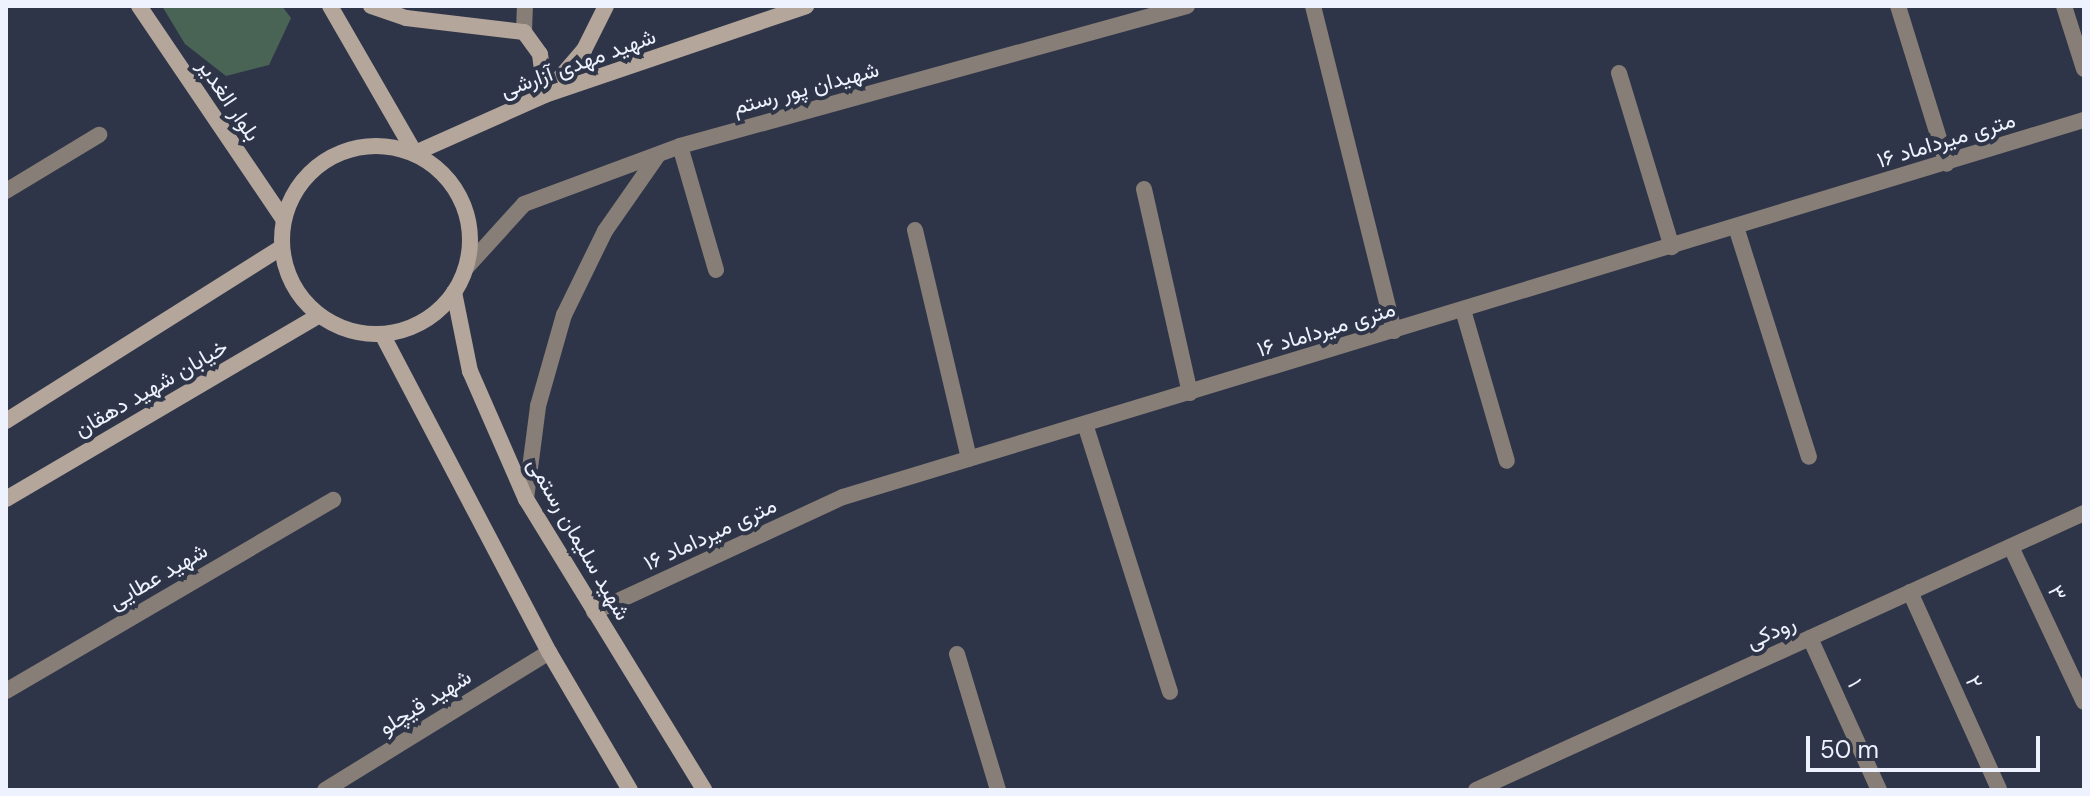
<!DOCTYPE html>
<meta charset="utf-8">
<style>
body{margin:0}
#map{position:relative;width:2090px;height:796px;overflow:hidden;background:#2f3548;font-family:"DM Sans",Vazirmatn,sans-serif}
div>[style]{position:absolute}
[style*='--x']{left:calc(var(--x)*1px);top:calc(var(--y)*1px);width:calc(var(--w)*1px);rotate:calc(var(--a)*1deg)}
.green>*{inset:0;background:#496455}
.lane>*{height:16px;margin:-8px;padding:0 8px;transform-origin:8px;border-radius:8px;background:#877e77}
.street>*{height:16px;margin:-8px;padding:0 8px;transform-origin:8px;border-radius:8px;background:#877e77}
.secondary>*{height:16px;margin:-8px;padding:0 8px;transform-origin:8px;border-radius:8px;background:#b4a69b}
.secondary>.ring{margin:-8px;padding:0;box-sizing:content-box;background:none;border:16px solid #b4a69b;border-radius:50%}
span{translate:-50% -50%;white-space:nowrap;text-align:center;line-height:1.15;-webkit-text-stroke:8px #2f3548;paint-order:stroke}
.street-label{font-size:22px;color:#eef2fe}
.frame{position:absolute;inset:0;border:8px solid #eef2fe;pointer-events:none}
.scale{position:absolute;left:1806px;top:736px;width:234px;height:36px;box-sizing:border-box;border:4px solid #eef2fe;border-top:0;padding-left:10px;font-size:24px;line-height:28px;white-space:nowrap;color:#eef2fe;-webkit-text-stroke:6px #2f3548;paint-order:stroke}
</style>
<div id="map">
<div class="green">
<i style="clip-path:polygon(162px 6px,282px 6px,291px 18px,269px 65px,226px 76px,185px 44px)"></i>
</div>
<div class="lane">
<i style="--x:1313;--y:6;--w:335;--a:76"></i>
<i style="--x:1898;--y:6;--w:165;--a:72.8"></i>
<i style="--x:2064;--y:6;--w:66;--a:72.4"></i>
<i style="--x:524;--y:32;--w:26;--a:-88"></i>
<i style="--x:1619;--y:73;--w:182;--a:73.1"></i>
<i style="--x:680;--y:146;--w:129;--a:73.8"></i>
<i style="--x:1144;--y:189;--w:209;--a:77.3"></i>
<i style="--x:6;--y:191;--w:109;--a:-31.1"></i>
<i style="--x:1736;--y:227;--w:241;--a:72.4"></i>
<i style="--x:915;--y:230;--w:235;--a:76.7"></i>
<i style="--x:1463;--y:310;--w:157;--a:73.8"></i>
<i style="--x:1085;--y:424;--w:281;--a:72.4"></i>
<i style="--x:2011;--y:547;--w:171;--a:64.8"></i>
<i style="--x:1910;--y:592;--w:216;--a:65.7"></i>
<i style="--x:1810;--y:638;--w:167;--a:65.6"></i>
<i style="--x:957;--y:654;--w:142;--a:73.2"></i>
<i style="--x:6;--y:691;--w:379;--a:-30.3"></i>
</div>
<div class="street">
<i style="--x:466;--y:268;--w:86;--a:-47.8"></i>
<i style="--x:524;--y:204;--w:166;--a:-20.4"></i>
<i style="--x:680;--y:146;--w:526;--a:-15.44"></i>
<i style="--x:526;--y:499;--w:94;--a:-82.6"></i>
<i style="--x:538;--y:406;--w:95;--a:-74.1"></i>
<i style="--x:564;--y:315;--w:93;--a:-64"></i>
<i style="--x:605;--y:231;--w:93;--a:-55.1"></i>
<i style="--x:594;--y:612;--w:274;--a:-24.8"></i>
<i style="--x:843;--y:497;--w:1297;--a:-16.9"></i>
<i style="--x:325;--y:790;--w:263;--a:-31.6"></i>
<i style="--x:1476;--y:790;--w:668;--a:-24.49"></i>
</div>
<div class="secondary">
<i style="--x:139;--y:6;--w:257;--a:55.9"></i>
<i style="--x:330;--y:6;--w:170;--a:60"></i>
<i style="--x:415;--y:153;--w:142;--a:-24"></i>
<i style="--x:545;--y:95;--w:276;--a:-18.8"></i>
<i style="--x:371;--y:6;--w:37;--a:19"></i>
<i style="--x:406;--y:18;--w:119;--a:6.8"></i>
<i style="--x:524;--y:32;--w:27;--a:54"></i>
<i style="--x:540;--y:54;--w:41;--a:83"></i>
<i style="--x:546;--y:94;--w:58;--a:-49.2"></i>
<i style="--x:584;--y:50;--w:49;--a:-63.4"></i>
<i class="ring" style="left:282px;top:146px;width:172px;height:172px"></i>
<i style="--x:454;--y:292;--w:81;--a:78.6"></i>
<i style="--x:470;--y:371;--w:140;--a:66.4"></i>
<i style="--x:526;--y:499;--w:341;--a:58.5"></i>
<i style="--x:382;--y:334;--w:359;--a:62.3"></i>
<i style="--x:549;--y:652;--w:160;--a:59.6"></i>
<i style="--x:6;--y:421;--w:325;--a:-32.2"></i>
<i style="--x:6;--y:499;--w:363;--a:-30.4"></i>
</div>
<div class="street-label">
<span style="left:578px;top:63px;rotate:-20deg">شهید مهدی آزارشی</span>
<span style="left:806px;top:88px;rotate:-15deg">شهیدان پور رستم</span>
<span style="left:229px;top:100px;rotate:56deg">بلوار الغدیر</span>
<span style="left:1946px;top:140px;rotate:-17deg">۱۶ متری میرداماد</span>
<span style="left:1326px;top:329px;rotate:-17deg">۱۶ متری میرداماد</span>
<span style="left:151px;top:388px;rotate:-30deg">خیابان شهید دهقان</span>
<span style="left:710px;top:534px;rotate:-25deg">۱۶ متری میرداماد</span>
<span style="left:579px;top:539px;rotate:60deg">شهید سلیمان رستمی</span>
<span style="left:158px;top:576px;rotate:-30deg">شهید عطایی</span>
<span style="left:2057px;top:593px;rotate:65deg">۳</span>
<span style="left:1771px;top:632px;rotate:-24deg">رودکی</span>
<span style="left:1974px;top:682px;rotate:66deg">۲</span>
<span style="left:1855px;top:683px;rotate:65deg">۱</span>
<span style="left:425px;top:702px;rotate:-32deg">شهید قیچلو</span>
</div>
<div class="frame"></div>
<div class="scale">50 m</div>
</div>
